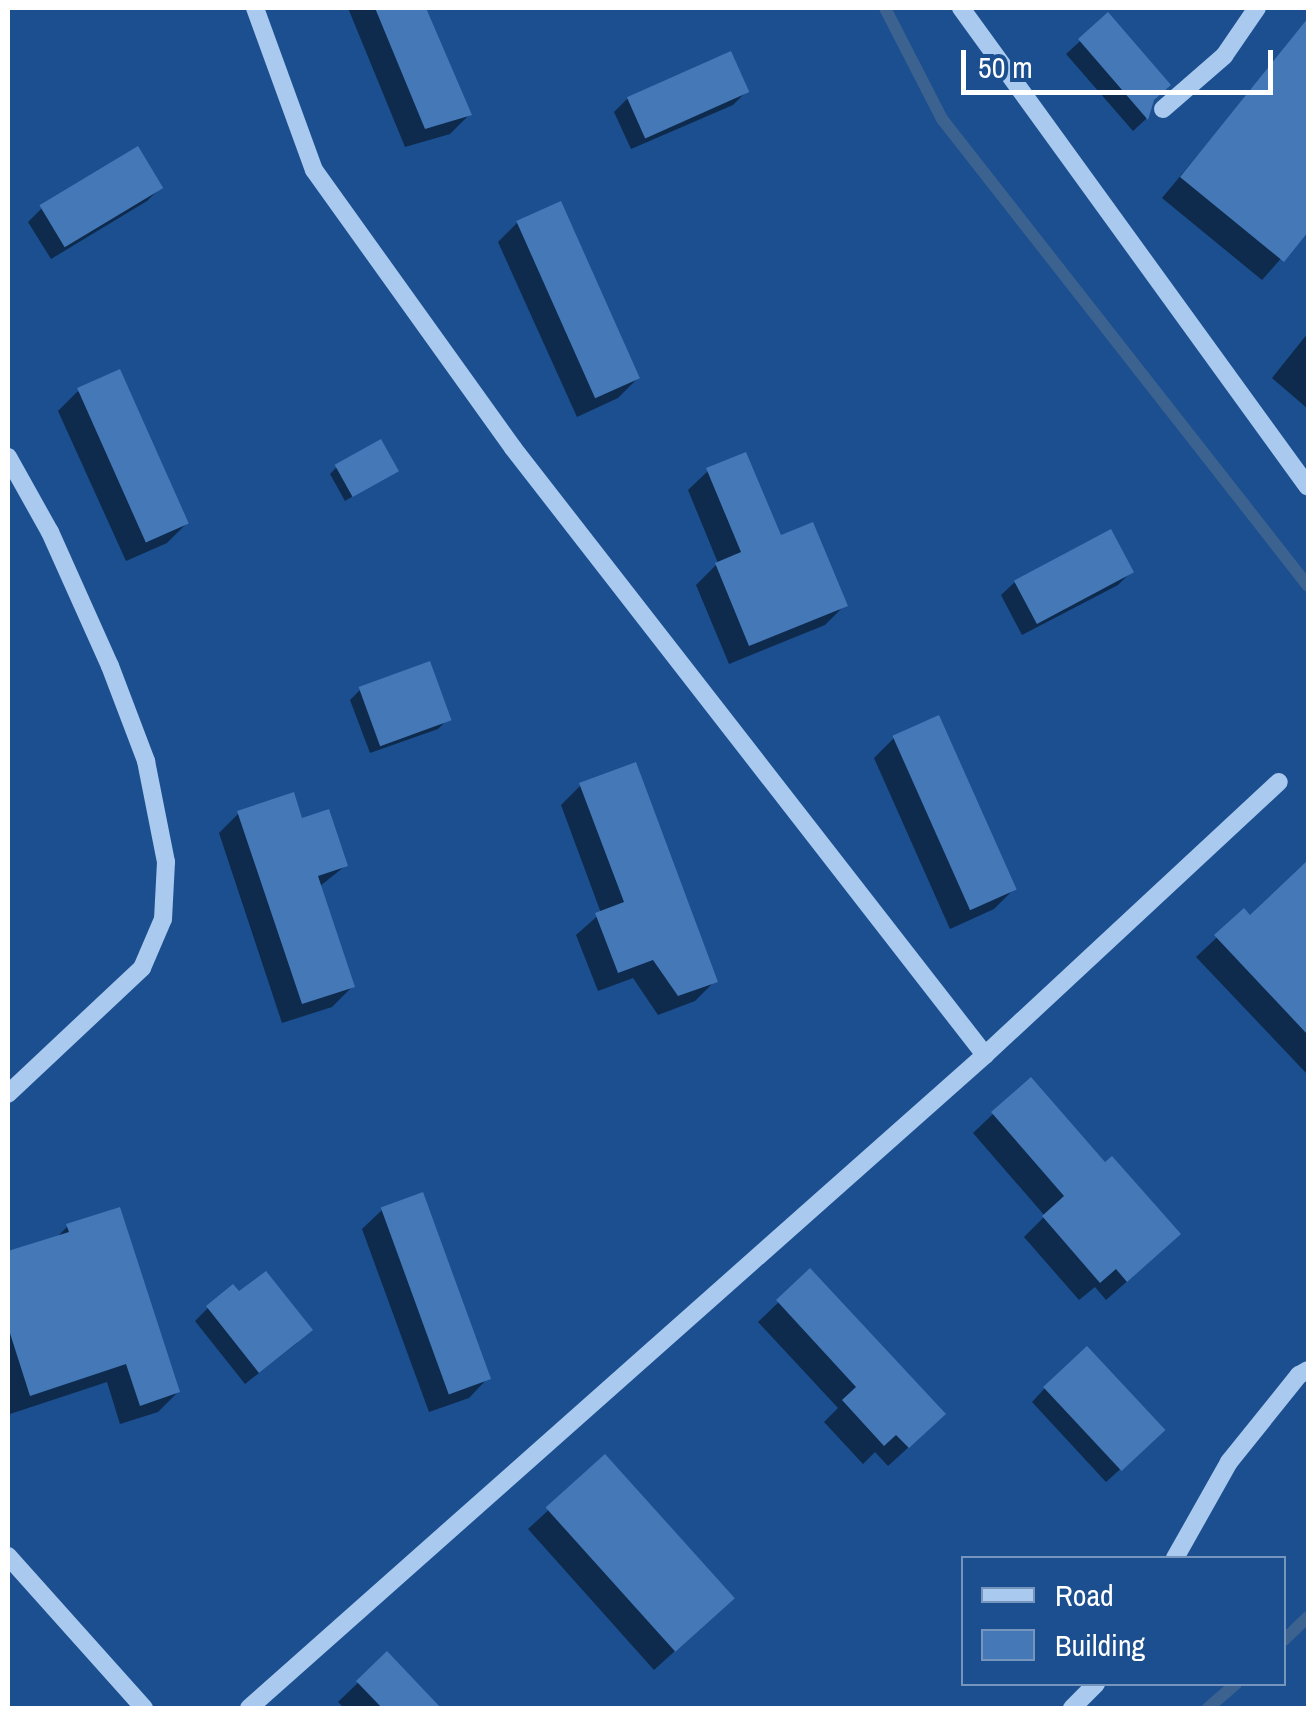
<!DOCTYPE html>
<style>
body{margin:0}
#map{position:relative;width:1316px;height:1716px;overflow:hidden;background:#1b4f8f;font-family:"Archivo Narrow",sans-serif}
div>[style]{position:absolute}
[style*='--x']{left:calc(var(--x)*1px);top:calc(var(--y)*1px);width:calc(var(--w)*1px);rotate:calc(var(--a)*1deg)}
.shadow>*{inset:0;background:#0007}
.stream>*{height:12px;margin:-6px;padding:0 6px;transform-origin:6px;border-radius:6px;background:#3c6290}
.building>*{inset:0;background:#4478b7;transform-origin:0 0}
.minor>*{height:18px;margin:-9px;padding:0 9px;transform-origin:9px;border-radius:9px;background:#a9c9ee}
span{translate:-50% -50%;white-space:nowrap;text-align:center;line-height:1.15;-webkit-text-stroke:8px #1b4f8f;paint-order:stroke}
.frame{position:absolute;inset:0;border:10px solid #fff;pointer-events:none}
.legend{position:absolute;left:961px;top:1556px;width:325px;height:130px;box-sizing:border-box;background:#1b4f8f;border:2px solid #7695bc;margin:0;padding:12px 18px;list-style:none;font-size:30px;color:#fff}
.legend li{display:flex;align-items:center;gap:20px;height:50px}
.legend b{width:50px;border:2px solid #7695bc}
.scale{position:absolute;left:961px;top:50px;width:312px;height:45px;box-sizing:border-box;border:5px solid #fff;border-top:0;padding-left:12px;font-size:30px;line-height:35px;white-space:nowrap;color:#fff;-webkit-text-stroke:8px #1b4f8f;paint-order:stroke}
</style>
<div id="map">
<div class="shadow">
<i style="clip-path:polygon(348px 8px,424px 8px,470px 114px,450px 134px,405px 147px)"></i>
<i style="clip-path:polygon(1108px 16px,1151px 101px,1146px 119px,1133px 131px,1066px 54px)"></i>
<i style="clip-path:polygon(1300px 32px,1308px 39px,1308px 228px,1262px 280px,1162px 198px)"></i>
<i style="clip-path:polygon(746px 92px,733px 105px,631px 149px,614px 112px,628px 98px)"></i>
<i style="clip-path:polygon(160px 188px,147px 201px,51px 259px,28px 222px,42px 208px)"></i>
<i style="clip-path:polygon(518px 222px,638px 378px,618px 398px,577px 417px,498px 242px)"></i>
<i style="clip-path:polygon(1308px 333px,1308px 409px,1272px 378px)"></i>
<i style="clip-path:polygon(78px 391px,187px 523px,167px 543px,126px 561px,58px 411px)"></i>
<i style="clip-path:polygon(336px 468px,396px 470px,345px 501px,330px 474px)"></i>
<i style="clip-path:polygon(708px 471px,845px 605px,825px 625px,729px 664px,696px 585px,718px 563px,688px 490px)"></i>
<i style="clip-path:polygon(1131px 572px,1118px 585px,1022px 635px,1001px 595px,1015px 582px)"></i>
<i style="clip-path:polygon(360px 690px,448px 719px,438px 729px,370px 753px,350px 700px)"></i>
<i style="clip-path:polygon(894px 738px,1013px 890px,994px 909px,950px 929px,874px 758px)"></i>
<i style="clip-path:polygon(581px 785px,715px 981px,695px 1001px,658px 1015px,633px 978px,598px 991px,576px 935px,601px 913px,561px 805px)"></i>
<i style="clip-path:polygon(239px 813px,301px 821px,345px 866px,319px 887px,352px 987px,332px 1007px,282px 1023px,219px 833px)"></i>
<i style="clip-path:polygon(1308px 863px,1308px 1075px,1196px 957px,1244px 912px,1250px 918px)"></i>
<i style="clip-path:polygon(993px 1114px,1158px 1254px,1106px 1300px,1095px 1287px,1079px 1300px,1024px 1237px,1045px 1216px,973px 1133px)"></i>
<i style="clip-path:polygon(382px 1210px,488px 1378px,469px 1398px,429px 1412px,362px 1229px)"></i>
<i style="clip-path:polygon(68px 1226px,178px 1392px,158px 1412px,120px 1424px,107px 1382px,10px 1414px,8px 1254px,55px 1239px)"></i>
<i style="clip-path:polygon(810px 1272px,923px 1434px,888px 1466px,875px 1452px,863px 1464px,824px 1422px,838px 1408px,758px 1322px)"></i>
<i style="clip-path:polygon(208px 1308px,297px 1343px,245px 1384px,195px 1321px)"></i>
<i style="clip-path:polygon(1045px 1388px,1148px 1444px,1106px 1482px,1032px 1402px)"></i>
<i style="clip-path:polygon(605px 1458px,711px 1618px,654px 1670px,528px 1529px)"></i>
<i style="clip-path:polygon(387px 1655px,438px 1708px,344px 1708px,338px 1702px)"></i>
</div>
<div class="stream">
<i style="--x:885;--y:8;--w:125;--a:62.8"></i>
<i style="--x:942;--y:119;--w:593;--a:51.91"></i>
<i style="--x:1284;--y:1640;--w:33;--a:-44"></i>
<i style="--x:1208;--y:1708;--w:37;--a:-41"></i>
</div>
<div class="building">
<i style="clip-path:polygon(375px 8px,426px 8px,472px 115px,425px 129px)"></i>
<i style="clip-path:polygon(1108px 12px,1171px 85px,1154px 100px,1148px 120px,1078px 39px)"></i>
<i style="clip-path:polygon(1308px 18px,1308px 232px,1284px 262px,1180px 177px)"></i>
<i style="left:731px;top:51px;width:45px;height:114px;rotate:66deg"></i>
<i style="left:138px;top:146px;width:49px;height:115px;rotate:59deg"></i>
<i style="left:561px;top:201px;width:194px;height:49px;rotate:66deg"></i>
<i style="left:120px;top:369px;width:169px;height:47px;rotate:66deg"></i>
<i style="left:381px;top:439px;width:37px;height:53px;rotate:61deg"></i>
<i style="clip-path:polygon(746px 452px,781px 535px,813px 522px,848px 606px,749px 646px,715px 563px,741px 552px,706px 468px)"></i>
<i style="left:1111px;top:529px;width:49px;height:110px;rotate:62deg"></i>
<i style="left:430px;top:661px;width:63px;height:76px;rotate:70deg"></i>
<i style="left:939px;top:715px;width:191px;height:51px;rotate:66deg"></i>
<i style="clip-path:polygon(636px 762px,718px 982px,678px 996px,653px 960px,618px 973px,595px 913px,624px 902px,579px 783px)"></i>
<i style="clip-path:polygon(294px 792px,302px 818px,329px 809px,348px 866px,318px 876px,355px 987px,302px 1004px,237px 811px)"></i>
<i style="clip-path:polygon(1308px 860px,1308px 1035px,1214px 935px,1244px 908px,1250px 915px)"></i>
<i style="clip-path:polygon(1031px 1077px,1105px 1162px,1112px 1156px,1181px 1234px,1127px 1282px,1116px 1269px,1100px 1283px,1042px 1216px,1064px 1196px,991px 1112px)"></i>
<i style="left:423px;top:1192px;width:199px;height:45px;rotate:70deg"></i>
<i style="clip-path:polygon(120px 1207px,180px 1392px,140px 1406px,126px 1364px,30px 1396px,8px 1327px,8px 1251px,69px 1232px,66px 1224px)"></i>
<i style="clip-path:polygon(810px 1268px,946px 1414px,909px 1448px,896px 1435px,884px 1446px,842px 1400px,856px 1387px,776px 1300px)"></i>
<i style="clip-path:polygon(266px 1271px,313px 1330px,259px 1373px,206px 1306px,233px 1284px,239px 1291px)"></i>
<i style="left:1087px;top:1346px;width:115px;height:60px;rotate:47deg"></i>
<i style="left:605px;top:1454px;width:194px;height:80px;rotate:48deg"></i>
<i style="clip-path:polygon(387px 1651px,441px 1708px,382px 1708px,356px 1681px)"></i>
</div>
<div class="minor">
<i style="--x:255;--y:8;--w:172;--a:70"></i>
<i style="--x:314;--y:170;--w:342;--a:54.4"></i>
<i style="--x:513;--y:448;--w:769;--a:52.13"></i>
<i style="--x:961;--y:8;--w:591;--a:54.08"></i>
<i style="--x:1163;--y:109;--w:81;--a:-41"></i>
<i style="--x:1224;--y:56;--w:58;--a:-55.5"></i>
<i style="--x:8;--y:457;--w:86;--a:60.8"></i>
<i style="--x:50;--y:532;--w:147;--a:65.9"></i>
<i style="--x:110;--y:666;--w:102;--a:69.2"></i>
<i style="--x:146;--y:761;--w:103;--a:78.8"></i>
<i style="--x:166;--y:862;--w:57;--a:93"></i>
<i style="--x:163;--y:919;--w:53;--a:113.2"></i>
<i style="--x:142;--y:968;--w:184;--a:136.8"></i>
<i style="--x:8;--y:1556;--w:204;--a:48.2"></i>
<i style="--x:1175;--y:1558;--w:110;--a:-60.6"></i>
<i style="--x:1229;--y:1462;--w:112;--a:-51.2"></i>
<i style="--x:1299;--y:1375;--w:10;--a:-29"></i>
<i style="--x:249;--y:1708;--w:984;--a:-41.58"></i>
<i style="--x:985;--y:1055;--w:401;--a:-42.9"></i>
<i style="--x:1072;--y:1708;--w:34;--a:-45"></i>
</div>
<div class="frame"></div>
<ul class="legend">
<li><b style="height:12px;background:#a9c9ee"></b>Road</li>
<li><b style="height:28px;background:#4478b7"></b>Building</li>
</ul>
<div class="scale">50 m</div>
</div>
